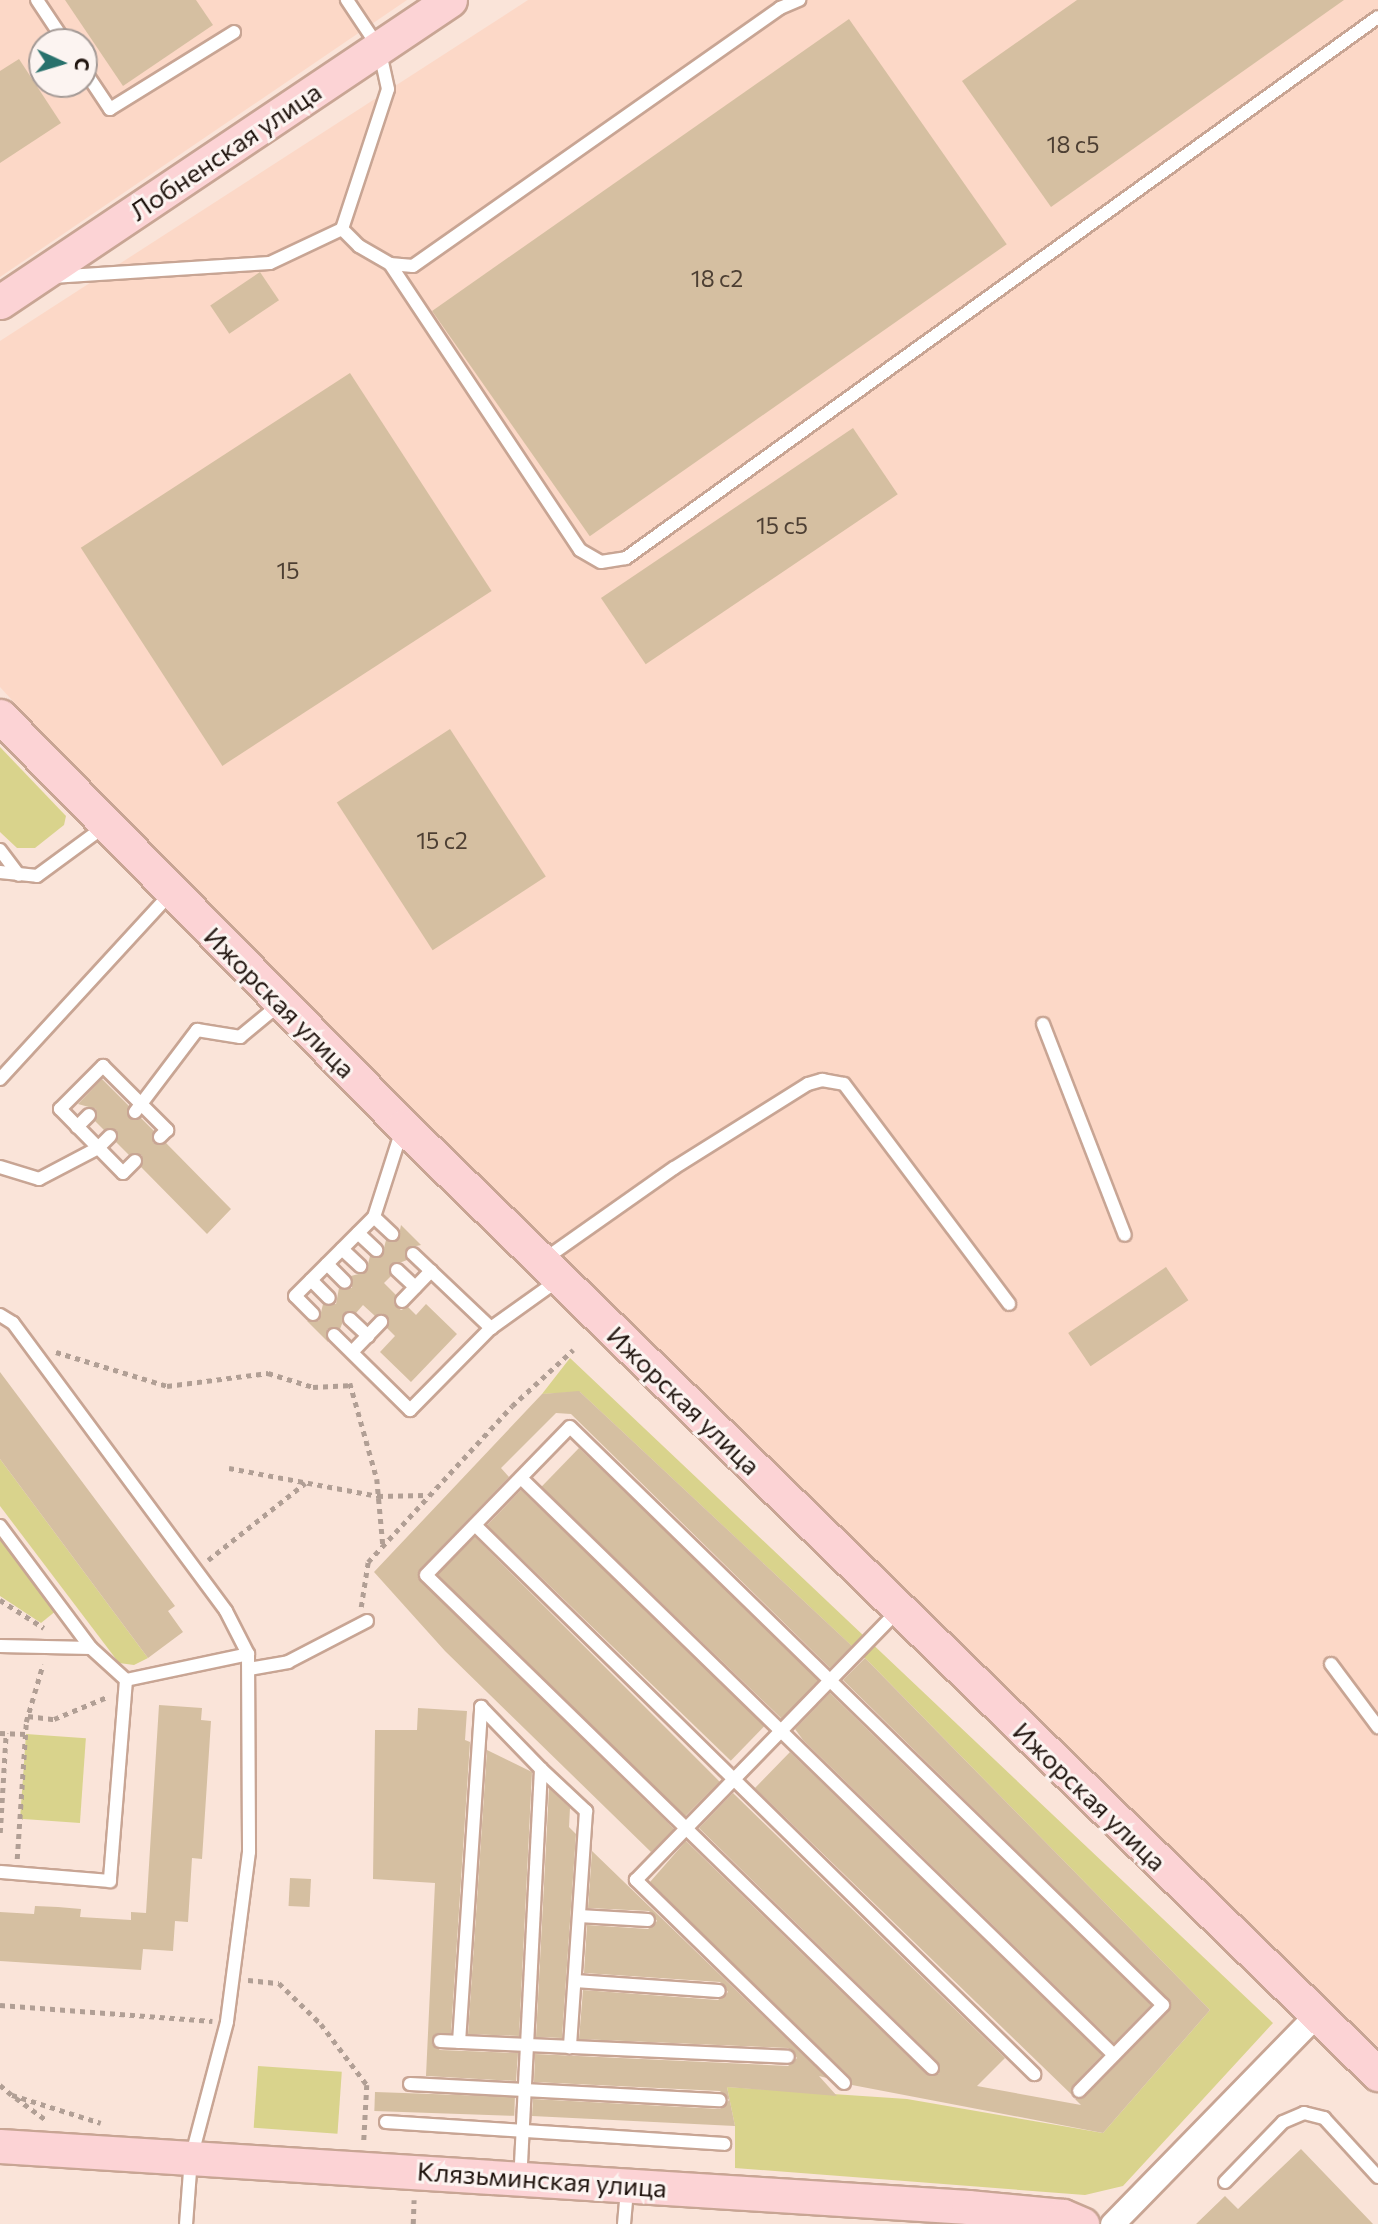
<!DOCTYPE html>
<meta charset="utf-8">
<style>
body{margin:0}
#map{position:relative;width:1378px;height:2224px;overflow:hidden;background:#fae4d9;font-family:Commissioner,sans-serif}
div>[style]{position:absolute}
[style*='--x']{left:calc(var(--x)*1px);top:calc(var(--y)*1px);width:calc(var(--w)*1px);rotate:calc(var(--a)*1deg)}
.built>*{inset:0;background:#fcd8c7}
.green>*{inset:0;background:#d9d38c;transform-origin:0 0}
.building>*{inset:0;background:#d5bfa1;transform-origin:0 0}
.path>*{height:4.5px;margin-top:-2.25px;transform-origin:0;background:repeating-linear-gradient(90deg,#b19f95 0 5px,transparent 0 10px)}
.roads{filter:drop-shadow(2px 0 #c8a594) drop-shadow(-2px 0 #c8a594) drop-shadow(0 2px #c8a594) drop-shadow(0 -2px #c8a594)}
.lane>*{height:12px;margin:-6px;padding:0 6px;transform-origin:6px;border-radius:6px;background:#fff}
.street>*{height:23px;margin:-11.5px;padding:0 11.5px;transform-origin:11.5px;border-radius:11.5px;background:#fff}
.secondary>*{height:33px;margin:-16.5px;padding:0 16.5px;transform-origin:16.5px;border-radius:16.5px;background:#fcd3d5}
span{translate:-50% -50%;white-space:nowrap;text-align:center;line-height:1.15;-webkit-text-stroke:6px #fcf4f1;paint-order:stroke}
.number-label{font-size:23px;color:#4d3f33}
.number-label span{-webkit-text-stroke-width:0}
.street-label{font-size:26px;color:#20140e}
.north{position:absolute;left:28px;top:28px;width:70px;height:70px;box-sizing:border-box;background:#fcf4f1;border:2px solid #a49a96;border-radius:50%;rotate:94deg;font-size:19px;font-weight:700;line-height:28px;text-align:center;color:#20140e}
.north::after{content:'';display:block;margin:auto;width:24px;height:32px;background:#28716c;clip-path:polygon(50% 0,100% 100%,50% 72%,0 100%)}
</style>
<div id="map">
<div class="built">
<i style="clip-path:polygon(evenodd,0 0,407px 0,0 277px,0 0,42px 42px,84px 42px,84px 84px,42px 84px,42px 42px)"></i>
<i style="clip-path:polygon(528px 0,1378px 0,1378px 2047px,504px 1204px,164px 867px,0 687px,0 341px)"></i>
</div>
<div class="green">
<i style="clip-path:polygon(0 747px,66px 816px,64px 825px,35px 848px,17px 848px,0 832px)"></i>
<i style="clip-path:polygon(570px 1358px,1273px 2023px,1123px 2186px,1085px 2195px,735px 2168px,735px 2126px,727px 2087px,907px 2099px,1103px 2133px,1210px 2010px,869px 1662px,580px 1392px,542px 1394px)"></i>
<i style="clip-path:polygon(0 1459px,148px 1658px,134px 1665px,119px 1663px,0 1506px)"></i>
<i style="clip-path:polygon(0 1532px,57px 1610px,41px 1623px,0 1596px)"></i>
<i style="left:26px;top:1734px;width:60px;height:85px;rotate:4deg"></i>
<i style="left:258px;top:2066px;width:84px;height:62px;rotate:4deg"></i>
</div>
<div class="building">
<i style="clip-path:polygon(65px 0,196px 0,213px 25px,123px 86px)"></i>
<i style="clip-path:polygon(1077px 0,1344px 0,1051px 207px,962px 81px)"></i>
<i style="left:849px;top:19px;width:275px;height:509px;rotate:55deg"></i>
<i style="clip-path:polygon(19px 59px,61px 123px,0 163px,0 71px)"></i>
<i style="left:260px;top:272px;width:34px;height:60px;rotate:56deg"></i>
<i style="left:350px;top:373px;width:260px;height:321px;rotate:57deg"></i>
<i style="left:853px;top:428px;width:80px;height:304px;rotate:56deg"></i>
<i style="left:450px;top:729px;width:176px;height:135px;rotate:57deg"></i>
<i style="clip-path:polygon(102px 1079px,129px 1106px,129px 1118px,141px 1118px,154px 1131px,153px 1143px,166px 1143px,231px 1209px,207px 1234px,141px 1167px,142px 1155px,129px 1155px,116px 1142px,117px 1130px,104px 1130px,95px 1121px,96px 1109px,78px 1104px)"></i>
<i style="clip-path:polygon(401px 1225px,421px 1245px,407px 1248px,407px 1260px,389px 1267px,391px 1276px,384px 1283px,396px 1295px,394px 1304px,401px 1310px,408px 1307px,416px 1315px,426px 1304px,457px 1334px,411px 1382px,380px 1352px,395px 1336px,387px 1328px,387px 1315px,375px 1316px,363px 1305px,356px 1313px,347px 1311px,340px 1329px,327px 1329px,328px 1342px,307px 1321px,319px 1321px,323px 1304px,336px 1304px,339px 1288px,352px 1288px,351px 1276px,366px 1272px,370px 1256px,382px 1256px,386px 1240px,398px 1240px)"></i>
<i style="left:1166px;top:1267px;width:40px;height:118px;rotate:56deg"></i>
<i style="clip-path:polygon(0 1372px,175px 1606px,168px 1611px,183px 1632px,148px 1658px,0 1459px)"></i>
<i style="clip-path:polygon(579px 1391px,852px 1646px,830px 1668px,571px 1414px,556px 1413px,501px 1468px,509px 1477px,420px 1569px,418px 1578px,674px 1829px,651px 1852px,445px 1651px,374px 1572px,542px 1394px)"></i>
<i style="left:579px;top:1448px;width:334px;height:54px;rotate:44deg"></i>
<i style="left:521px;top:1490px;width:339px;height:49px;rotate:44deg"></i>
<i style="left:475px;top:1537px;width:346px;height:53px;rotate:45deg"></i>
<i style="clip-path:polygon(865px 1658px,1210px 2010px,1103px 2133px,852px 2085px,850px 2077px,650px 1882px,686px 1841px,926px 2074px,939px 2074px,938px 2062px,699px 1828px,733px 1793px,1005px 2058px,977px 2086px,1081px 2105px,1075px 2099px,1085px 2097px,1169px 2011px,1171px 2002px,843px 1680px)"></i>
<i style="clip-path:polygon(830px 1693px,1151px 2005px,1114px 2043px,803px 1740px,795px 1729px)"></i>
<i style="clip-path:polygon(159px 1705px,202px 1708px,201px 1720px,211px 1721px,202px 1859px,192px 1858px,188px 1922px,175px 1921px,173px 1951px,143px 1949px,141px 1970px,0 1961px,0 1912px,34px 1914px,35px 1906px,58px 1907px,81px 1909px,80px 1917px,131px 1920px,131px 1912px,146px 1913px)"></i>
<i style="clip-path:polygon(418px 1708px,467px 1711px,465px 1740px,470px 1742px,451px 2033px,435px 2034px,432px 2044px,440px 2050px,518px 2053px,516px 2081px,426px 2076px,435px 1883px,373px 1879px,375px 1730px,417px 1730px)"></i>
<i style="clip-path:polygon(487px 1750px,532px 1772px,519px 2036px,468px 2034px)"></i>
<i style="clip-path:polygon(790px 1752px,1102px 2055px,1073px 2085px,1072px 2095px,755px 1788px)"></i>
<i style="clip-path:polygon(549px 1788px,570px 1808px,569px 1827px,576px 1834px,562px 2038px,536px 2037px)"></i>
<i style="clip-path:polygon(592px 1851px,827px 2078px,819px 2076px,837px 2096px,727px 2087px,735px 2126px,532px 2116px,533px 2099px,720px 2109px,729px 2100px,720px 2091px,534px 2082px,535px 2054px,788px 2066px,797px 2058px,788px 2048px,579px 2039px,583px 1990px,718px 2000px,728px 1992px,720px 1982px,584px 1973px,587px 1925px,648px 1929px,657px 1921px,649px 1911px,588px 1908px)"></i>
<i style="left:290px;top:1878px;width:21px;height:28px;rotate:3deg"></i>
<i style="left:375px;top:2092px;width:140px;height:19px;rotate:2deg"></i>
<i style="clip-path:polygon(1301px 2149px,1373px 2224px,1196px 2224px,1225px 2196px,1238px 2209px)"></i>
</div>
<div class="path">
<i style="--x:56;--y:1352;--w:116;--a:17"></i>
<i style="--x:167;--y:1386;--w:102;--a:-7.3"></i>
<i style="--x:268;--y:1373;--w:47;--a:17.3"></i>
<i style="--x:313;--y:1387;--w:35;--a:-3"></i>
<i style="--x:350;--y:1383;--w:100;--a:74.3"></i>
<i style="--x:377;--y:1479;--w:66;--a:84.8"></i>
<i style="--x:229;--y:1468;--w:152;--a:10.6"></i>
<i style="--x:378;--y:1496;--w:48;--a:-1.2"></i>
<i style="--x:208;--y:1560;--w:124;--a:-38.4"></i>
<i style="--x:0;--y:1600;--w:52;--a:32.5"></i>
<i style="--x:361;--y:1607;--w:46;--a:-81.2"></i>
<i style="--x:368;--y:1562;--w:212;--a:-47.3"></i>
<i style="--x:512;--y:1406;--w:83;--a:-42.6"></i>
<i style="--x:28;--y:1716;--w:26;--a:7"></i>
<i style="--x:54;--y:1719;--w:57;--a:-22.5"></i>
<i style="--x:0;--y:1733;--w:26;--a:2"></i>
<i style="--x:0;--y:1833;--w:100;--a:-86.6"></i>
<i style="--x:17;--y:1859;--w:137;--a:-86.2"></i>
<i style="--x:26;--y:1722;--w:60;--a:-73.7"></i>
<i style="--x:248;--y:1980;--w:31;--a:6"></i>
<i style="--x:279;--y:1983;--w:59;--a:44.3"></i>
<i style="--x:321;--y:2024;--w:76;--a:53"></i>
<i style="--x:367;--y:2085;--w:56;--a:93.1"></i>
<i style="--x:0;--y:2005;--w:213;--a:4.3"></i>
<i style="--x:0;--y:2085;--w:16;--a:40"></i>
<i style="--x:12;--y:2095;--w:93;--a:17.5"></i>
<i style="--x:16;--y:2098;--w:37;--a:36"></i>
<i style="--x:413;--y:2224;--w:24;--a:-88"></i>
</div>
<div class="roads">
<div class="lane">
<i style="--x:37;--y:0;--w:50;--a:56.3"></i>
<i style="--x:84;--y:70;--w:47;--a:56.3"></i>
<i style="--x:110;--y:109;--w:146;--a:-31.8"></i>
<i style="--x:342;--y:229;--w:24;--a:45"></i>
<i style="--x:359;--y:246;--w:36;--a:30"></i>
<i style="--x:390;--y:264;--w:23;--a:5"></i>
<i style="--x:413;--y:266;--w:449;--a:-35.1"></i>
<i style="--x:780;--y:8;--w:21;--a:-23"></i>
<i style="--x:390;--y:264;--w:343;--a:56.4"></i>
<i style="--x:580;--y:550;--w:24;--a:30"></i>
<i style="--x:601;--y:562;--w:25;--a:-9"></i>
<i style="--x:626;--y:558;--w:926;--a:-35.73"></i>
<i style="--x:52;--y:277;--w:218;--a:-3.7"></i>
<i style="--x:270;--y:263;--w:80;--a:-25.3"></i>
<i style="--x:342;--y:229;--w:147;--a:-71.8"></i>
<i style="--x:388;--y:89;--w:42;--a:-102.4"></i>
<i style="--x:379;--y:48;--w:58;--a:-123.7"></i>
<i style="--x:0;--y:850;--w:31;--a:53"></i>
<i style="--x:0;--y:872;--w:37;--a:6"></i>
<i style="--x:37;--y:876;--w:84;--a:-36.3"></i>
<i style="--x:1043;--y:1024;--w:226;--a:68.8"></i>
<i style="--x:0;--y:1079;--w:253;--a:-47.4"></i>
<i style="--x:135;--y:1112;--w:103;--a:-52.9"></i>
<i style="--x:197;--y:1030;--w:44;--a:9.2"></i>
<i style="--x:240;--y:1037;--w:52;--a:-39.5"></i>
<i style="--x:77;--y:1127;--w:17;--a:-45"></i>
<i style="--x:135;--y:1161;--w:17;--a:135"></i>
<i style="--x:123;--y:1173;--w:90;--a:-134.5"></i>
<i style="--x:60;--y:1109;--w:61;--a:-45"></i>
<i style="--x:103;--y:1066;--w:91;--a:45"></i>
<i style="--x:167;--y:1130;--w:10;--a:135"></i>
<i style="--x:0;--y:1167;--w:41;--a:17.1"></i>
<i style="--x:39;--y:1179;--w:67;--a:-27.7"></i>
<i style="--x:98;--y:1148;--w:17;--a:-45"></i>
<i style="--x:374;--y:1217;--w:25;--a:43"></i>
<i style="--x:358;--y:1233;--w:25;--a:43"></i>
<i style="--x:342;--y:1249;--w:25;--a:43"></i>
<i style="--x:413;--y:1254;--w:108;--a:43.5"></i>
<i style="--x:542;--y:1261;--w:161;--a:-35.2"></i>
<i style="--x:674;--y:1168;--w:158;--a:-32.1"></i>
<i style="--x:808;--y:1084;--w:15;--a:-16"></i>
<i style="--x:822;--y:1080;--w:22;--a:10"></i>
<i style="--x:844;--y:1084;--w:275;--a:53.1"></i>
<i style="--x:327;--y:1264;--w:25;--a:45"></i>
<i style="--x:397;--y:1270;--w:25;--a:43"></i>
<i style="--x:311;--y:1280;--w:25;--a:45"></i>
<i style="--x:402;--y:1301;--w:42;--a:-46"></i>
<i style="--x:313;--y:1314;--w:25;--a:-135"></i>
<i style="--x:295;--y:1296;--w:112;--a:-45"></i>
<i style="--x:374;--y:1217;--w:91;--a:-72.2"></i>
<i style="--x:0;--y:1315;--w:15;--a:32"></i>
<i style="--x:13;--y:1323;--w:358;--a:53.5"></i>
<i style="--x:226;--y:1611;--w:48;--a:62.9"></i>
<i style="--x:248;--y:1654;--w:198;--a:89.7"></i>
<i style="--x:249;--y:1852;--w:171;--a:97.4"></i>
<i style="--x:227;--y:2022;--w:141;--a:104.8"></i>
<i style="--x:191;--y:2158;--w:66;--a:94.3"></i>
<i style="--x:350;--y:1319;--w:25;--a:43"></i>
<i style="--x:334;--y:1335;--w:107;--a:44.6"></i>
<i style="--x:410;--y:1410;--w:115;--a:-45.4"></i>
<i style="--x:491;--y:1328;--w:82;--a:-35.6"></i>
<i style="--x:352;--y:1352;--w:42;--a:-46"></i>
<i style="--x:521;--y:1478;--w:827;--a:44.22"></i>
<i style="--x:475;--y:1525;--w:784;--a:44.48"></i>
<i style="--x:0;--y:1526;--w:152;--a:53.3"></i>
<i style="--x:91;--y:1648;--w:47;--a:42.4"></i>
<i style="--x:126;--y:1680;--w:202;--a:94.6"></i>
<i style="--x:110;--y:1881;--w:110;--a:-175.3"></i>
<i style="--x:0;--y:1646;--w:91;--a:1.3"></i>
<i style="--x:1331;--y:1664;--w:79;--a:53.3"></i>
<i style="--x:249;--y:1669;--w:40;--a:-10"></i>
<i style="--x:288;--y:1662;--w:89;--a:-27.4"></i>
<i style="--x:126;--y:1680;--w:125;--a:-12"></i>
<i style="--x:481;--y:1707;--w:86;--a:45.9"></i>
<i style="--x:541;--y:1769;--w:410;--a:92.9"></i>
<i style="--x:541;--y:1769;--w:62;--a:43"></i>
<i style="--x:586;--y:1811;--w:237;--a:93.9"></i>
<i style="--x:579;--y:1916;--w:69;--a:3.3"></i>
<i style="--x:575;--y:1981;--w:144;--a:4"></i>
<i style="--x:440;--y:2041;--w:348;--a:2.6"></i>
<i style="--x:459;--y:2042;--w:336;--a:-86.2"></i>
<i style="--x:932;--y:2068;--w:706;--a:-135.75"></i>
<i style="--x:426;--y:1575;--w:206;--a:-45.8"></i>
<i style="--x:570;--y:1427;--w:828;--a:44.27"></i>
<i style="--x:1163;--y:2005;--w:120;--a:134.3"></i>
<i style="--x:844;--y:2083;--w:291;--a:-135.7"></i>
<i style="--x:636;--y:1880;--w:377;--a:-45.8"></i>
<i style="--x:410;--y:2084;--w:310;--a:3"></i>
<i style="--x:386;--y:2122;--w:339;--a:3.7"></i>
<i style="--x:1225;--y:2182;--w:83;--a:-46"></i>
<i style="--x:1283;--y:2122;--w:23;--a:-23"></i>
<i style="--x:1304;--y:2113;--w:21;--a:14"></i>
<i style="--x:1324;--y:2118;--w:80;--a:47.5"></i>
<i style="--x:624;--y:2224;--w:36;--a:-85"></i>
</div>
<div class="street">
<i style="--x:1112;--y:2224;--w:293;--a:-45.7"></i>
</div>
<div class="secondary">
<i style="--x:0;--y:302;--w:542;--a:-33.87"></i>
<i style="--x:0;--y:716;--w:575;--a:45.49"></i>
<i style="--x:403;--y:1126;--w:1360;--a:44.2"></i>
<i style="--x:0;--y:2146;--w:970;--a:3.61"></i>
<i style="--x:968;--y:2207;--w:95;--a:5.4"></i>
<i style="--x:1063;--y:2216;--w:21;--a:23"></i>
</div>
</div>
<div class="number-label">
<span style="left:1073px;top:144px">18 с5</span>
<span style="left:717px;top:278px">18 с2</span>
<span style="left:782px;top:525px">15 с5</span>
<span style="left:288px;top:570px">15</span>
<span style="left:442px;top:840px">15 с2</span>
</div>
<div class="street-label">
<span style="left:225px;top:151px;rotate:-34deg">Лобненская улица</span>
<span style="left:280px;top:1002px;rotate:45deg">Ижорская улица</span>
<span style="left:684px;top:1400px;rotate:44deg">Ижорская улица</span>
<span style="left:1090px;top:1796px;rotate:44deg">Ижорская улица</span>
<span style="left:542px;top:2179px;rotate:4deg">Клязьминская улица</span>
</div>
<div class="north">С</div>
</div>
